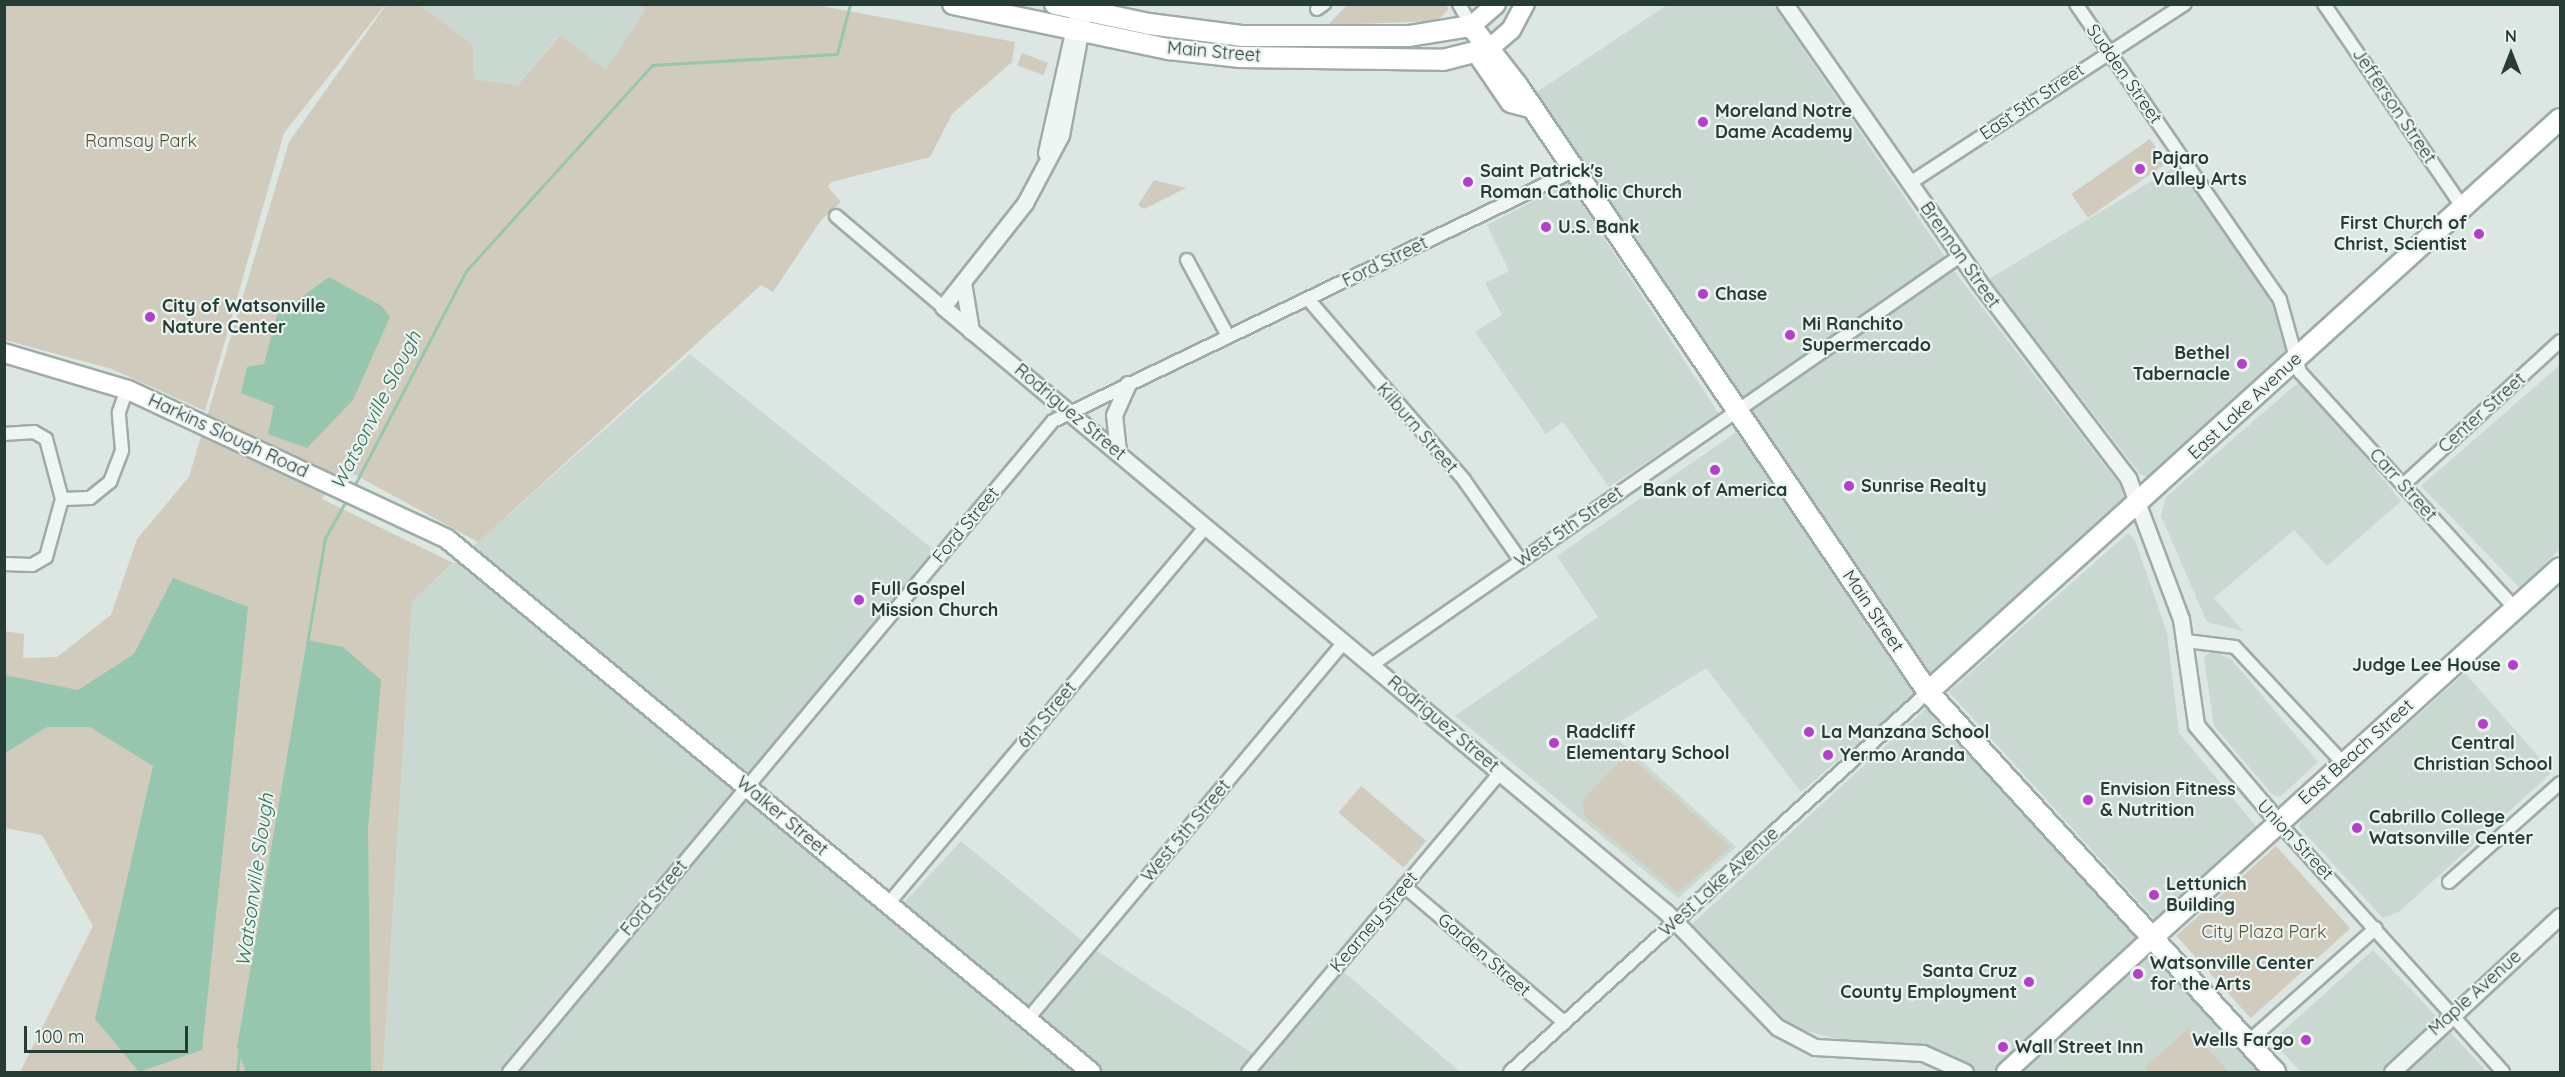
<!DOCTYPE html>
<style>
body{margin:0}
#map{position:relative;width:2565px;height:1077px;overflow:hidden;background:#dce6e2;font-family:Quicksand,sans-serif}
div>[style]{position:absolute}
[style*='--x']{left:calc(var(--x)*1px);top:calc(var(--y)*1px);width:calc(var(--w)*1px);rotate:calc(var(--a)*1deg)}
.built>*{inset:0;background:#cad8d2}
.green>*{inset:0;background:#d0cbbd;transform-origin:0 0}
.water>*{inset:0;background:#96c7ae}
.stream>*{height:3px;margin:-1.5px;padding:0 1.5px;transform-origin:1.5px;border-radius:1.5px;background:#96c7ae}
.roads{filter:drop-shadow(2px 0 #9eaca7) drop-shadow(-2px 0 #9eaca7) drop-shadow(0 2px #9eaca7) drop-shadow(0 -2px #9eaca7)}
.minor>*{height:12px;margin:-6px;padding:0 6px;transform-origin:6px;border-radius:6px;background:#eef5f2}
.tertiary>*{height:15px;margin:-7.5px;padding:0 7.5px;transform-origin:7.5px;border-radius:7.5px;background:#eef5f2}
.secondary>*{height:18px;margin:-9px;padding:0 9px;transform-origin:9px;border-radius:9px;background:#fff}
.primary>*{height:20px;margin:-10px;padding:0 10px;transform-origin:10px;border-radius:10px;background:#fff}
.dots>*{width:16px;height:16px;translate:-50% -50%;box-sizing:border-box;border:3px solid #ebf4f0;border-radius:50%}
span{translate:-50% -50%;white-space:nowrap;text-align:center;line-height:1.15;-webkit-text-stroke:4.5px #ebf4f0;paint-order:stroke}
.street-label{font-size:18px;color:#263c34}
.poi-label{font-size:18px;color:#263c34;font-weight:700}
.left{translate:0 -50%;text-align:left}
.right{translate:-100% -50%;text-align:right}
.park-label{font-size:18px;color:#585033}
.water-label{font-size:20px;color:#307052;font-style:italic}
.frame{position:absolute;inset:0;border:6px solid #263c34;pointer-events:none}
.north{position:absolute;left:2481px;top:24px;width:60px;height:60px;-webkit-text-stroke:4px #ebf4f0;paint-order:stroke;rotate:0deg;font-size:16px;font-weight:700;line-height:24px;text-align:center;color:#263c34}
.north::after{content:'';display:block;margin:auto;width:21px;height:27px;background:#263c34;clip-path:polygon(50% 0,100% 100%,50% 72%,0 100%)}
.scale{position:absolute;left:24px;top:1026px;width:164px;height:27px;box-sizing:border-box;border:3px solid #263c34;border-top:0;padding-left:8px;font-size:18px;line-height:21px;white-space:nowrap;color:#263c34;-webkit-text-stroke:4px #ebf4f0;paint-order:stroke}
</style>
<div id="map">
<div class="built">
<i style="clip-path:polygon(420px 5px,640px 5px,651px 19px,606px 70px,559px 35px,518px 85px,474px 79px,473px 45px)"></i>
<i style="clip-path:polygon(1667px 5px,1773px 5px,1960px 279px,2123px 489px,2125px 503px,1934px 687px,1534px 94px)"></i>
<i style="clip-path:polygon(2178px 165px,2283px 319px,2286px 350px,2154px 479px,2140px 474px,1989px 279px)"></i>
<i style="clip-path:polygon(1568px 183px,1719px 414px,1609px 487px,1563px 422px,1546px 434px,1475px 332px,1502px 315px,1485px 283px,1509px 271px,1487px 225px)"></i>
<i style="clip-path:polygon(690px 354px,940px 555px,754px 782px,901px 906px,961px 841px,1086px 944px,1264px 1061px,1344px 972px,1460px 1072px,383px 1072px,412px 600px)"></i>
<i style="clip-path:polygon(2560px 365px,2560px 549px,2520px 588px,2421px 486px)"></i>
<i style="clip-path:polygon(2301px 380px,2401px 501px,2327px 566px,2294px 530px,2214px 598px,2243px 631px,2207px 622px,2161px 516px,2166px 497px)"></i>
<i style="clip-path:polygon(1738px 431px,1922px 688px,1801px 792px,1706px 668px,1618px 723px,1610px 732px,1736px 847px,1678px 898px,1455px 716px,1598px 617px,1557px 556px)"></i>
<i style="clip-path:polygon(2128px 533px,2135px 540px,2167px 633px,2179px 733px,2259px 830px,2157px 922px,1949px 692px)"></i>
<i style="clip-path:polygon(2212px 651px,2231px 659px,2318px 762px,2280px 797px,2272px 794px,2214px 726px,2204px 657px)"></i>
<i style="clip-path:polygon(2465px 673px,2552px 772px,2399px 912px,2383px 918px,2299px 827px,2302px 819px)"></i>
<i style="clip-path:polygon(1933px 702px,2149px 937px,2003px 1072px,1974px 1072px,1927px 1047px,1859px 1044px,1793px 1028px,1692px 924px)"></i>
<i style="clip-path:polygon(2373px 950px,2406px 984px,2487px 1072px,2301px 1072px,2272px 1041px)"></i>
<i style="clip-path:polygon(2145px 958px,2156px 959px,2259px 1072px,2020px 1072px)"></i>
</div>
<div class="green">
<i style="clip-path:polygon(4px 5px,385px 5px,284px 133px,205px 411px,112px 369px,5px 340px)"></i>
<i style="clip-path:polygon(386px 5px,420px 5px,473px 45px,474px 79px,518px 85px,560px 35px,606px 70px,645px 11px,640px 5px,816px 5px,1015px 42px,1012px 62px,952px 114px,930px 157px,831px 182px,828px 187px,841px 202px,821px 220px,773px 292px,761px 285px,478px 542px,341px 467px,322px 499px,453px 563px,412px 601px,383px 1072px,20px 1072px,93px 926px,42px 835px,5px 828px,4px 631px,24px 634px,23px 658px,57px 657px,111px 615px,137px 539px,189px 477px,289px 142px)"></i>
<i style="clip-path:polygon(1347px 5px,1447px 5px,1448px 10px,1437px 21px,1328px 25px)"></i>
<i style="left:1022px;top:53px;width:28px;height:13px;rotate:21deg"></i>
<i style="left:2150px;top:139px;width:29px;height:96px;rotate:55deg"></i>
<i style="clip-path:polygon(1154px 180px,1186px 188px,1144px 209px,1138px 205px)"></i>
<i style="clip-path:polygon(1627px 754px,1730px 847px,1678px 892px,1585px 817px,1583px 799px)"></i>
<i style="left:1361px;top:786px;width:85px;height:35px;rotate:40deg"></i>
<i style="left:2276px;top:846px;width:111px;height:134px;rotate:48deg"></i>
<i style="clip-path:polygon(2189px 1028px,2229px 1072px,2149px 1072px,2144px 1068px)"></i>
</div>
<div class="water">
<i style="clip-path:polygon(329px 277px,382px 306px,390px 317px,353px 400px,307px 448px,268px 434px,274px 406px,241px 393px,247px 367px,264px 364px,277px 315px)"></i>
<i style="clip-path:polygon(173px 578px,248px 607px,202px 1050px,139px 1072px,95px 1019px,153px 766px,90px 727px,47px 727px,5px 753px,5px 675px,78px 690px,134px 654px)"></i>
<i style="clip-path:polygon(307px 640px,343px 647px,381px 680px,368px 829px,371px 1072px,246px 1072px,237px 1047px)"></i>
</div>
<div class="stream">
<i style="--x:353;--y:488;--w:245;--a:-62.5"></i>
<i style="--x:466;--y:271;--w:278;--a:-47.9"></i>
<i style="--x:652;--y:65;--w:185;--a:-3.4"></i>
<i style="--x:837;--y:54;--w:52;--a:-75.4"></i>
<i style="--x:307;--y:644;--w:108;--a:-80.4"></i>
<i style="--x:325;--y:538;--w:45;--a:-60.6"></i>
<i style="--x:237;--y:1072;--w:23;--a:-83"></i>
</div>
<div class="roads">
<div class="minor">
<i style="--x:1459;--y:4;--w:25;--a:61"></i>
<i style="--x:2076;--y:4;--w:359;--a:55.4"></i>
<i style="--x:2280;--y:300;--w:75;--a:74.5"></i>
<i style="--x:2300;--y:372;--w:319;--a:47.7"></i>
<i style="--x:2324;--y:4;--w:247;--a:55.7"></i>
<i style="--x:1317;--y:9;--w:9;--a:-36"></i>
<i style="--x:1910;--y:183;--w:328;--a:-33.1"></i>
<i style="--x:836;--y:216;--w:140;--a:40.4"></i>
<i style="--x:1187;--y:260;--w:86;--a:61.7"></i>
<i style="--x:1308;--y:299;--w:239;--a:49.2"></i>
<i style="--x:1464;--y:480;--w:99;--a:54.9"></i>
<i style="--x:4;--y:434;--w:30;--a:-4"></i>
<i style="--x:34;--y:432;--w:14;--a:30"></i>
<i style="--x:46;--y:439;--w:62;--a:75.1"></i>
<i style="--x:62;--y:499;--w:60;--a:105.4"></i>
<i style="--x:46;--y:557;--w:16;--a:150"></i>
<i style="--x:32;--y:565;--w:28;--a:-178"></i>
<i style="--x:2403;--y:485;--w:213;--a:-42.5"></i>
<i style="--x:62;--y:499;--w:28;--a:-2"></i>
<i style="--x:90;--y:498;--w:26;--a:-39"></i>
<i style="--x:110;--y:482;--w:34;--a:-69"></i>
<i style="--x:122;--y:450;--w:38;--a:-95"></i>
<i style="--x:119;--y:412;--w:24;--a:-71"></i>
<i style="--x:2186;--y:641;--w:49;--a:7"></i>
<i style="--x:2235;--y:647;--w:158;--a:47"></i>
<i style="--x:1373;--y:664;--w:715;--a:-34.8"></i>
<i style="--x:2279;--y:823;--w:335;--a:48"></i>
<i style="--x:2449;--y:882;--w:149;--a:-41.7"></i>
<i style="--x:1404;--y:886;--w:211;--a:40.4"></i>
<i style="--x:888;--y:904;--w:494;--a:-49.9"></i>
<i style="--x:1027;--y:1020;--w:493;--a:-50"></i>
<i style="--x:2248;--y:1042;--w:171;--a:-41.7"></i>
<i style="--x:509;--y:1072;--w:848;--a:-50.12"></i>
<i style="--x:1053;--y:421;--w:577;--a:-25.68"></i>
<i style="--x:1248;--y:1072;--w:392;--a:-49.9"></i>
<i style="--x:1510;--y:1072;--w:565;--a:-42.27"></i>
</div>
<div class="tertiary">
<i style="--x:1785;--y:4;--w:338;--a:55.1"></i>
<i style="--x:1978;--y:281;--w:248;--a:52.7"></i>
<i style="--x:2128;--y:478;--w:151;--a:69.4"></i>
<i style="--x:2181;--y:619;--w:107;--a:81.9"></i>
<i style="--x:2196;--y:725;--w:128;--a:49.7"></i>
<i style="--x:1082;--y:22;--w:115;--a:100.5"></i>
<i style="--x:1061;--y:135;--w:77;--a:117.9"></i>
<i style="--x:1025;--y:203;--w:132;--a:128.3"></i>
<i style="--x:943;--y:307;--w:943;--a:39.92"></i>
<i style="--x:1666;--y:912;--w:160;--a:46"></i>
<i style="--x:1777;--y:1027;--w:43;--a:27.8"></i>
<i style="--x:1815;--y:1047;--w:108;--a:3.2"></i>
<i style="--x:1923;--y:1053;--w:46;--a:24.3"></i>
<i style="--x:1046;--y:153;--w:137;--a:-77.4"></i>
<i style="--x:963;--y:282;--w:50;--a:80.7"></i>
<i style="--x:1118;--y:452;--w:37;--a:-96"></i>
<i style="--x:1114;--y:415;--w:34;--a:-66"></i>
<i style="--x:2392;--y:1072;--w:229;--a:-42.9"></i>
</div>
<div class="secondary">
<i style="--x:1471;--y:26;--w:33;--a:-41"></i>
<i style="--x:1490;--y:48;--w:28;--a:-41"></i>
<i style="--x:1511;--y:30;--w:30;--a:-62"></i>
<i style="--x:4;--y:353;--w:129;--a:16.6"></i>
<i style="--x:128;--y:390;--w:352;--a:25"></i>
<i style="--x:447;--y:539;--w:836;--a:39.61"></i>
<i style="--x:2006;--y:1072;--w:200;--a:-42.6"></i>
</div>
<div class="primary">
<i style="--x:953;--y:4;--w:221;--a:11.8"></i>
<i style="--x:1169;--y:49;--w:70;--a:6.5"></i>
<i style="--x:1239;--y:57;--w:204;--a:0.8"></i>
<i style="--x:1443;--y:60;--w:49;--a:-14.3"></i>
<i style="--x:1055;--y:4;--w:96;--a:12"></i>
<i style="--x:1149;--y:24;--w:95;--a:7.3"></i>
<i style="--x:1243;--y:36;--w:166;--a:0"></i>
<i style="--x:1409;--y:36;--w:63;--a:-9.2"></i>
<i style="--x:1471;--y:26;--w:75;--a:52.1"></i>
<i style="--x:1517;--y:85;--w:733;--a:55.9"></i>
<i style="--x:1928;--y:692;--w:515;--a:47.6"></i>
<i style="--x:1481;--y:58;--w:53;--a:55.7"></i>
<i style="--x:1511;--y:102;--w:16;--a:15"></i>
<i style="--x:1928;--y:692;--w:853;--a:-42.2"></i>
<i style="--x:2153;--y:937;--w:549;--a:-42.2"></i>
</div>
</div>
<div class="dots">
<i style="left:1703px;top:122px;background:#b63ece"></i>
<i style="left:2140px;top:169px;background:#b63ece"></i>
<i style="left:1468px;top:182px;background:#b63ece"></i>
<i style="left:1546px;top:227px;background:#b63ece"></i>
<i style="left:2479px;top:234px;background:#b63ece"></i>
<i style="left:1703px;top:294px;background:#b63ece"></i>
<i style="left:150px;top:317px;background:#b63ece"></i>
<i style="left:1790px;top:335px;background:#b63ece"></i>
<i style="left:2242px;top:364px;background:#b63ece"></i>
<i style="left:1715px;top:470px;background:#b63ece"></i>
<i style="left:1849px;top:486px;background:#b63ece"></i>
<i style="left:859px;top:600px;background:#b63ece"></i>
<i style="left:2513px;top:665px;background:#b63ece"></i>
<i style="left:2483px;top:724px;background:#b63ece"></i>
<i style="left:1809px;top:732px;background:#b63ece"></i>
<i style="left:1554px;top:743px;background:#b63ece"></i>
<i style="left:1828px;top:755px;background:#b63ece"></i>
<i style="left:2088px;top:800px;background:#b63ece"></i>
<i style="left:2357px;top:828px;background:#b63ece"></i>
<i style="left:2154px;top:895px;background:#b63ece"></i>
<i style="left:2138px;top:974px;background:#b63ece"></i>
<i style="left:2029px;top:982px;background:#b63ece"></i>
<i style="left:2306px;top:1040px;background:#b63ece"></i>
<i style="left:2003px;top:1047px;background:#b63ece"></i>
</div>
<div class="street-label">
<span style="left:1214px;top:52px;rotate:5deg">Main Street</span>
<span style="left:2124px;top:74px;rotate:55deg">Sudden Street</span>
<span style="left:2032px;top:102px;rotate:-34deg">East 5th Street</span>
<span style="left:2394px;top:106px;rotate:56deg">Jefferson Street</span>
<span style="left:1960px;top:255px;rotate:55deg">Brennan Street</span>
<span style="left:1385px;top:262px;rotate:-26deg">Ford Street</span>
<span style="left:2245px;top:406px;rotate:-43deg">East Lake Avenue</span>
<span style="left:1070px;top:412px;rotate:40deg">Rodriguez Street</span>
<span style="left:2482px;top:413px;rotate:-42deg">Center Street</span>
<span style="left:1417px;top:428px;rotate:49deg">Kilburn Street</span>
<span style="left:228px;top:436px;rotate:25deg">Harkins Slough Road</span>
<span style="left:2403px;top:485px;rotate:48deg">Carr Street</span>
<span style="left:966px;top:525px;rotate:-50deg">Ford Street</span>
<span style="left:1569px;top:527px;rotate:-35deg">West 5th Street</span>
<span style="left:1873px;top:611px;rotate:56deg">Main Street</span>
<span style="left:1047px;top:715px;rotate:-50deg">6th Street</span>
<span style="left:1443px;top:724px;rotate:40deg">Rodriguez Street</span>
<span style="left:2356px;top:752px;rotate:-42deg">East Beach Street</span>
<span style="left:782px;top:816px;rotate:40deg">Walker Street</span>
<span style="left:1186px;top:831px;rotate:-50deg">West 5th Street</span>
<span style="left:2295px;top:840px;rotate:47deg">Union Street</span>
<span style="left:1719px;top:882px;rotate:-42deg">West Lake Avenue</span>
<span style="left:654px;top:898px;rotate:-50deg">Ford Street</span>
<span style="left:1374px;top:922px;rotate:-50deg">Kearney Street</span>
<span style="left:1484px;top:955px;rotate:41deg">Garden Street</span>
<span style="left:2475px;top:993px;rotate:-42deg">Maple Avenue</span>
</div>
<div class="poi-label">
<span class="left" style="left:1715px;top:122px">Moreland Notre<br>Dame Academy</span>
<span class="left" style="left:2152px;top:169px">Pajaro<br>Valley Arts</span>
<span class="left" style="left:1480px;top:182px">Saint Patrick's<br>Roman Catholic Church</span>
<span class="right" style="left:2467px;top:234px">First Church of<br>Christ, Scientist</span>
<span class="left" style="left:1558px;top:227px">U.S. Bank</span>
<span class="left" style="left:1715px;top:294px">Chase</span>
<span class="left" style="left:162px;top:317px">City of Watsonville<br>Nature Center</span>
<span class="left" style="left:1802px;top:335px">Mi Ranchito<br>Supermercado</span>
<span class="right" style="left:2230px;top:364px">Bethel<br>Tabernacle</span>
<span class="left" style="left:1861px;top:486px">Sunrise Realty</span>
<span style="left:1715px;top:490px">Bank of America</span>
<span class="left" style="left:871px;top:600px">Full Gospel<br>Mission Church</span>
<span class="right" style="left:2501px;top:665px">Judge Lee House</span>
<span class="left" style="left:1821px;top:732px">La Manzana School</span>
<span class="left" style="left:1566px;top:743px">Radcliff<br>Elementary School</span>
<span style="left:2483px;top:754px">Central<br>Christian School</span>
<span class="left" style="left:1840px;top:755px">Yermo Aranda</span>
<span class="left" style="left:2100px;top:800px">Envision Fitness<br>&amp; Nutrition</span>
<span class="left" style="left:2369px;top:828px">Cabrillo College<br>Watsonville Center</span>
<span class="left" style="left:2166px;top:895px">Lettunich<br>Building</span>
<span class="left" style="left:2150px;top:974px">Watsonville Center<br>for the Arts</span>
<span class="right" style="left:2017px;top:982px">Santa Cruz<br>County Employment</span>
<span class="right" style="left:2294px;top:1040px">Wells Fargo</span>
<span class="left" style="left:2015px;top:1047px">Wall Street Inn</span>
</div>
<div class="park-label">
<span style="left:141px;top:141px">Ramsay Park</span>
<span style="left:2264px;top:932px">City Plaza Park</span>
</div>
<div class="water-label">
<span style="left:375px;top:410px;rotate:-63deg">Watsonville Slough</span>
<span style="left:254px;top:880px;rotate:-82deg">Watsonville Slough</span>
</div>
<div class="frame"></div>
<div class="north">N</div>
<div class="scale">100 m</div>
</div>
